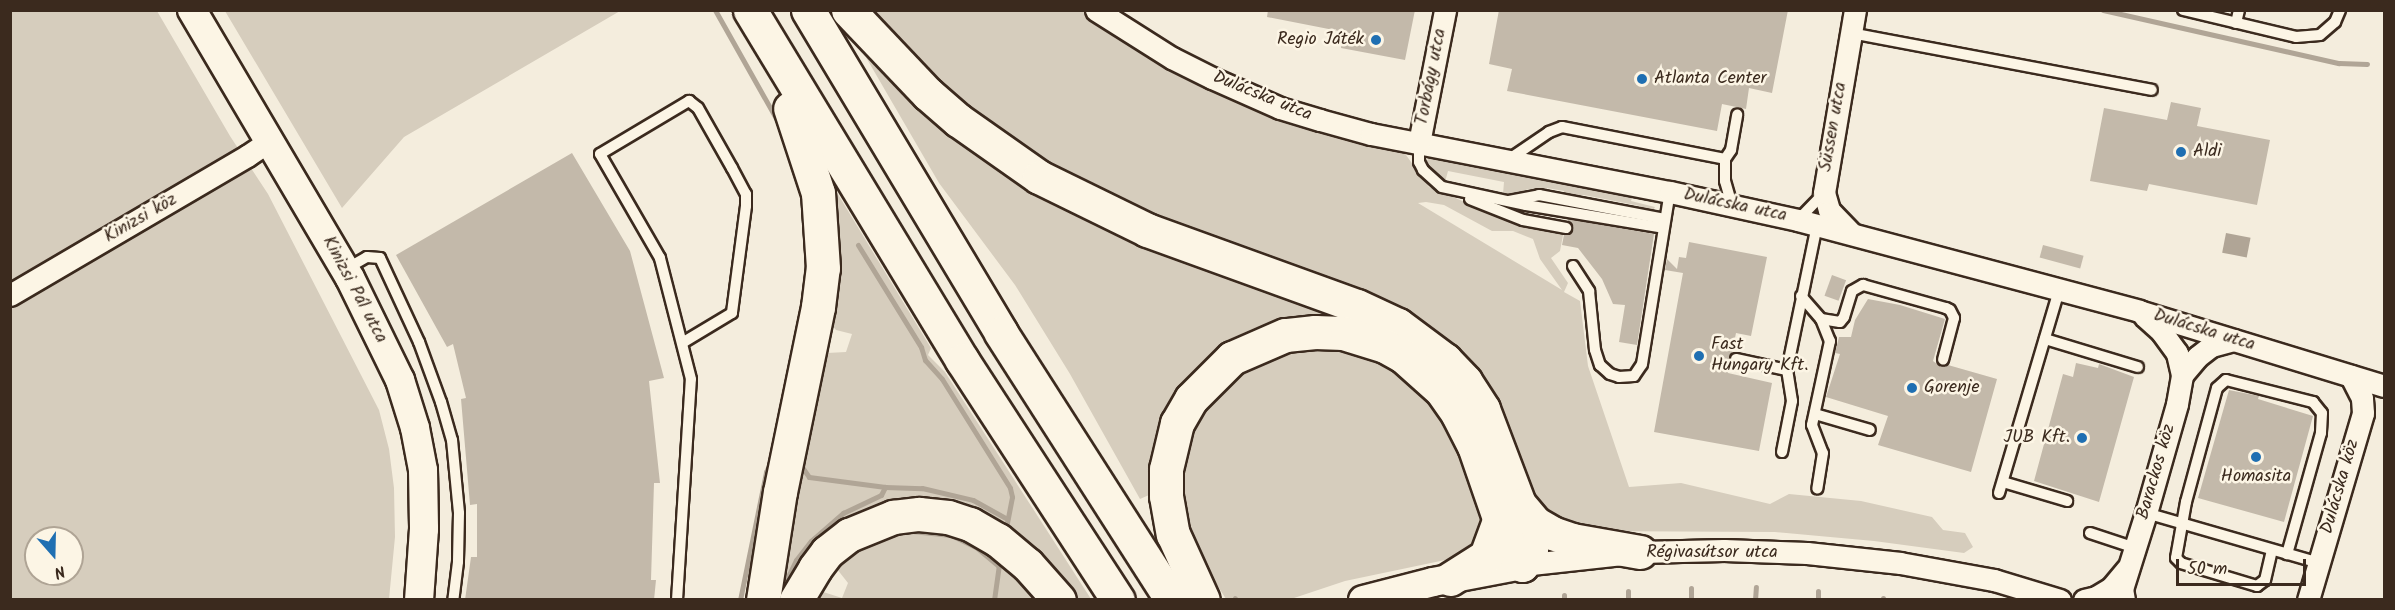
<!DOCTYPE html>
<meta charset="utf-8">
<style>
body{margin:0}
#map{position:relative;width:2395px;height:610px;overflow:hidden;background:#f4eddd;font-family:Kalam,sans-serif}
div>[style]{position:absolute}
[style*='--x']{left:calc(var(--x)*1px);top:calc(var(--y)*1px);width:calc(var(--w)*1px);rotate:calc(var(--a)*1deg)}
.green>*{inset:0;background:#d6cdbd}
.water>*{inset:0;background:#b0a596;transform-origin:0 0}
.stream>*{height:5px;margin:-2.5px;padding:0 2.5px;transform-origin:2.5px;border-radius:2.5px;background:#b0a596}
.building>*{inset:0;background:#c3b9aa;transform-origin:0 0}
.roads{filter:drop-shadow(2px 0 #3b2a1e) drop-shadow(-2px 0 #3b2a1e) drop-shadow(0 2px #3b2a1e) drop-shadow(0 -2px #3b2a1e)}
.lane>*{height:10px;margin:-5px;padding:0 5px;transform-origin:5px;border-radius:5px;background:#fcf5e5}
.street>*{height:21px;margin:-10.5px;padding:0 10.5px;transform-origin:10.5px;border-radius:10.5px;background:#fcf5e5}
.secondary>*{height:28px;margin:-14px;padding:0 14px;transform-origin:14px;border-radius:14px;background:#fcf5e5}
.highway>*{height:33px;margin:-16.5px;padding:0 16.5px;transform-origin:16.5px;border-radius:16.5px;background:#fcf5e5}
.dots>*{width:16px;height:16px;translate:-50% -50%;box-sizing:border-box;border:3px solid #fcf5e5;border-radius:50%}
span{translate:-50% -50%;white-space:nowrap;text-align:center;line-height:1.15;-webkit-text-stroke:5px #fcf5e5;paint-order:stroke}
.poi-label{font-size:18px;color:#3b2a1e}
.right{translate:-100% -50%;text-align:right}
.left{translate:0 -50%;text-align:left}
.street-label{font-size:18px;color:#3b2a1e}
.frame{position:absolute;inset:0;border:12px solid #3b2a1e;pointer-events:none}
.north{position:absolute;left:24px;top:526px;width:60px;height:60px;box-sizing:border-box;background:#fcf5e5;border:2px solid #afa495;border-radius:50%;rotate:160deg;font-size:16px;font-weight:700;line-height:24px;text-align:center;color:#3b2a1e}
.north::after{content:'';display:block;margin:auto;width:21px;height:27px;background:#1f6fb2;clip-path:polygon(50% 0,100% 100%,50% 72%,0 100%)}
.scale{position:absolute;left:2176px;top:559px;width:130px;height:27px;box-sizing:border-box;border:3px solid #3b2a1e;border-top:0;padding-left:8px;font-size:18px;line-height:21px;white-space:nowrap;color:#3b2a1e;-webkit-text-stroke:4px #fcf5e5;paint-order:stroke}
</style>
<div id="map">
<div class="green">
<i style="clip-path:polygon(evenodd,10px 11px,157px 11px,230px 136px,268px 194px,379px 410px,389px 449px,394px 488px,395px 537px,389px 599px,11px 599px,10px 11px,36px 538px,72px 538px,72px 574px,36px 574px,36px 538px)"></i>
<i style="clip-path:polygon(225px 11px,620px 11px,404px 137px,342px 208px)"></i>
<i style="clip-path:polygon(evenodd,859px 11px,1082px 11px,1145px 52px,1398px 150px,1406px 155px,1429px 187px,1503px 218px,1533px 229px,1563px 235px,1560px 251px,1551px 258px,1568px 283px,1564px 292px,1580px 301px,1588px 366px,1629px 487px,1681px 483px,1770px 504px,1789px 494px,1861px 501px,1932px 517px,1943px 530px,1965px 533px,1973px 547px,1964px 553px,1874px 541px,1775px 532px,1580px 531px,1535px 507px,1451px 352px,1084px 189px,982px 126px,859px 11px,1426px 202px,1444px 205px,1492px 231px,1513px 231px,1533px 239px,1540px 259px,1562px 290px,1418px 203px,1426px 202px)"></i>
<i style="clip-path:polygon(860px 47px,904px 88px,1327px 310px,1336px 317px,1257px 327px,1221px 343px,1176px 391px,1153px 446px,1149px 495px,1140px 499px,1070px 374px,1015px 285px,939px 183px)"></i>
<i style="clip-path:polygon(1432px 156px,1649px 198px,1654px 202px,1632px 198px,1631px 201px,1655px 207px,1652px 212px,1641px 210px,1640px 206px,1584px 195px,1565px 195px,1564px 191px,1547px 188px,1546px 191px,1528px 189px,1516px 194px,1503px 194px,1504px 182px,1448px 171px,1445px 182px,1428px 168px,1426px 161px)"></i>
<i style="clip-path:polygon(836px 191px,931px 348px,928px 355px,945px 372px,1091px 599px,1074px 599px,900px 502px,783px 599px,775px 600px,822px 359px,827px 353px,846px 352px,852px 334px,836px 330px,828px 320px,832px 192px)"></i>
<i style="clip-path:polygon(1347px 345px,1419px 380px,1472px 468px,1486px 524px,1469px 555px,1345px 581px,1291px 599px,1226px 599px,1188px 539px,1176px 462px,1204px 397px,1263px 354px)"></i>
<i style="clip-path:polygon(907px 525px,979px 540px,1044px 600px,808px 600px,817px 590px,842px 598px,848px 583px,833px 564px,870px 534px)"></i>
</div>
<div class="water">
<i style="left:2226px;top:233px;width:25px;height:20px;rotate:11deg"></i>
</div>
<div class="stream">
<i style="--x:715;--y:10;--w:126;--a:60.6"></i>
<i style="--x:2103;--y:10;--w:242;--a:12.7"></i>
<i style="--x:2339;--y:63;--w:28;--a:2"></i>
<i style="--x:858;--y:245;--w:120;--a:58.3"></i>
<i style="--x:921;--y:347;--w:14;--a:73"></i>
<i style="--x:925;--y:360;--w:25;--a:48"></i>
<i style="--x:942;--y:379;--w:128;--a:58"></i>
<i style="--x:1010;--y:488;--w:9;--a:77"></i>
<i style="--x:1012;--y:497;--w:31;--a:101"></i>
<i style="--x:803;--y:461;--w:6;--a:99"></i>
<i style="--x:802;--y:467;--w:12;--a:55"></i>
<i style="--x:809;--y:477;--w:77;--a:7.5"></i>
<i style="--x:912;--y:531;--w:39;--a:6"></i>
<i style="--x:951;--y:535;--w:28;--a:26"></i>
<i style="--x:976;--y:547;--w:30;--a:40"></i>
<i style="--x:1691;--y:588;--w:12;--a:90"></i>
<i style="--x:1628;--y:591;--w:9;--a:90"></i>
<i style="--x:779;--y:595;--w:39;--a:-64"></i>
<i style="--x:796;--y:560;--w:24;--a:-52"></i>
<i style="--x:811;--y:541;--w:43;--a:-41.2"></i>
<i style="--x:843;--y:513;--w:42;--a:-25.3"></i>
<i style="--x:881;--y:495;--w:9;--a:-63"></i>
<i style="--x:885;--y:487;--w:37;--a:2"></i>
<i style="--x:922;--y:488;--w:52;--a:13.2"></i>
<i style="--x:973;--y:500;--w:39;--a:29"></i>
<i style="--x:1564;--y:595;--w:5;--a:90"></i>
<i style="--x:740;--y:600;--w:131;--a:-78.5"></i>
<i style="--x:766;--y:472;--w:12;--a:-66"></i>
<i style="--x:994;--y:600;--w:36;--a:-82"></i>
<i style="--x:1234;--y:600;--w:2;--a:-63"></i>
<i style="--x:1755;--y:600;--w:13;--a:-86"></i>
<i style="--x:1818;--y:600;--w:9;--a:-90"></i>
<i style="--x:1883;--y:600;--w:2;--a:-90"></i>
</div>
<div class="building">
<i style="clip-path:polygon(1268px 10px,1415px 10px,1405px 60px,1341px 48px,1344px 32px,1267px 17px)"></i>
<i style="clip-path:polygon(1499px 10px,1788px 10px,1772px 93px,1749px 88px,1746px 109px,1722px 104px,1717px 131px,1507px 91px,1512px 69px,1489px 64px)"></i>
<i style="clip-path:polygon(2171px 102px,2201px 108px,2197px 126px,2270px 140px,2257px 205px,2149px 184px,2147px 191px,2090px 181px,2104px 108px,2167px 120px)"></i>
<i style="clip-path:polygon(572px 153px,630px 251px,664px 378px,649px 381px,660px 483px,654px 483px,651px 580px,656px 580px,654px 600px,465px 600px,471px 557px,477px 557px,477px 504px,470px 505px,461px 399px,466px 398px,453px 344px,447px 347px,396px 255px)"></i>
<i style="clip-path:polygon(1567px 219px,1654px 234px,1637px 345px,1619px 342px,1625px 305px,1613px 304px,1602px 279px,1578px 248px,1562px 245px,1564px 235px,1571px 233px,1573px 229px)"></i>
<i style="clip-path:polygon(1689px 242px,1767px 257px,1751px 336px,1736px 333px,1728px 373px,1772px 383px,1759px 451px,1654px 432px,1683px 273px,1665px 270px,1667px 259px,1677px 269px,1679px 257px,1686px 258px)"></i>
<i style="left:2043px;top:245px;width:42px;height:13px;rotate:15deg"></i>
<i style="left:1832px;top:275px;width:15px;height:22px;rotate:20deg"></i>
<i style="clip-path:polygon(1868px 299px,1900px 305px,1945px 319px,1933px 361px,1941px 367px,1948px 365px,1997px 379px,1971px 472px,1878px 445px,1888px 416px,1826px 397px,1840px 354px,1835px 353px,1839px 337px,1851px 337px,1855px 320px)"></i>
<i style="clip-path:polygon(2076px 363px,2098px 368px,2099px 364px,2134px 377px,2099px 502px,2034px 481px,2063px 374px,2073px 377px)"></i>
<i style="clip-path:polygon(2229px 390px,2259px 396px,2258px 399px,2313px 416px,2284px 522px,2198px 498px)"></i>
</div>
<div class="roads">
<div class="lane">
<i style="--x:2183;--y:10;--w:116;--a:13.4"></i>
<i style="--x:2296;--y:37;--w:24;--a:-5"></i>
<i style="--x:2320;--y:35;--w:20;--a:-41"></i>
<i style="--x:2335;--y:22;--w:13;--a:-67"></i>
<i style="--x:2236;--y:23;--w:13;--a:-77"></i>
<i style="--x:1851;--y:33;--w:306;--a:10.7"></i>
<i style="--x:1419;--y:143;--w:19;--a:90"></i>
<i style="--x:1419;--y:162;--w:9;--a:63"></i>
<i style="--x:1423;--y:170;--w:25;--a:42"></i>
<i style="--x:1442;--y:187;--w:86;--a:12.1"></i>
<i style="--x:1526;--y:205;--w:139;--a:9.5"></i>
<i style="--x:1725;--y:159;--w:11;--a:-56"></i>
<i style="--x:1731;--y:150;--w:36;--a:-80"></i>
<i style="--x:1508;--y:160;--w:50;--a:-34.3"></i>
<i style="--x:1549;--y:132;--w:14;--a:-21"></i>
<i style="--x:1562;--y:127;--w:166;--a:11.1"></i>
<i style="--x:1725;--y:159;--w:22;--a:90"></i>
<i style="--x:1725;--y:181;--w:26;--a:74"></i>
<i style="--x:1470;--y:199;--w:57;--a:21.6"></i>
<i style="--x:1523;--y:220;--w:44;--a:10.5"></i>
<i style="--x:1509;--y:201;--w:31;--a:-11"></i>
<i style="--x:1539;--y:195;--w:128;--a:10.8"></i>
<i style="--x:1798;--y:220;--w:37;--a:-46"></i>
<i style="--x:1573;--y:266;--w:30;--a:57"></i>
<i style="--x:1589;--y:291;--w:59;--a:84.2"></i>
<i style="--x:1595;--y:350;--w:16;--a:72"></i>
<i style="--x:1600;--y:365;--w:13;--a:42"></i>
<i style="--x:1610;--y:374;--w:9;--a:18"></i>
<i style="--x:1619;--y:377;--w:15;--a:-4"></i>
<i style="--x:1634;--y:376;--w:14;--a:-56"></i>
<i style="--x:1642;--y:364;--w:174;--a:-80.8"></i>
<i style="--x:346;--y:269;--w:24;--a:-30"></i>
<i style="--x:367;--y:257;--w:13;--a:4"></i>
<i style="--x:380;--y:258;--w:93;--a:65.1"></i>
<i style="--x:419;--y:342;--w:64;--a:69.9"></i>
<i style="--x:441;--y:402;--w:40;--a:74"></i>
<i style="--x:452;--y:440;--w:73;--a:84.5"></i>
<i style="--x:459;--y:513;--w:49;--a:91.2"></i>
<i style="--x:458;--y:562;--w:38;--a:97"></i>
<i style="--x:1801;--y:296;--w:30;--a:49"></i>
<i style="--x:1821;--y:319;--w:24;--a:68"></i>
<i style="--x:1830;--y:341;--w:86;--a:102.1"></i>
<i style="--x:1812;--y:425;--w:30;--a:69"></i>
<i style="--x:1823;--y:453;--w:36;--a:99"></i>
<i style="--x:1821;--y:319;--w:19;--a:9"></i>
<i style="--x:1840;--y:322;--w:6;--a:-51"></i>
<i style="--x:1844;--y:317;--w:27;--a:-73"></i>
<i style="--x:1852;--y:291;--w:13;--a:-29"></i>
<i style="--x:1863;--y:285;--w:86;--a:15.5"></i>
<i style="--x:1946;--y:308;--w:4;--a:27"></i>
<i style="--x:1950;--y:310;--w:9;--a:63"></i>
<i style="--x:1954;--y:318;--w:43;--a:104.7"></i>
<i style="--x:2045;--y:339;--w:97;--a:16.8"></i>
<i style="--x:1736;--y:359;--w:52;--a:12.2"></i>
<i style="--x:1815;--y:414;--w:57;--a:16.2"></i>
<i style="--x:1782;--y:452;--w:52;--a:-78.9"></i>
<i style="--x:1792;--y:401;--w:31;--a:-99"></i>
<i style="--x:1787;--y:370;--w:148;--a:-78.3"></i>
<i style="--x:2003;--y:482;--w:67;--a:16.5"></i>
<i style="--x:1999;--y:493;--w:212;--a:-73.5"></i>
<i style="--x:2146;--y:513;--w:180;--a:16.1"></i>
<i style="--x:2090;--y:533;--w:47;--a:18.4"></i>
<i style="--x:2272;--y:550;--w:31;--a:103"></i>
<i style="--x:2265;--y:580;--w:10;--a:143"></i>
<i style="--x:2257;--y:586;--w:79;--a:-163.2"></i>
<i style="--x:2181;--y:563;--w:7;--a:-135"></i>
<i style="--x:2176;--y:558;--w:57;--a:-79.9"></i>
<i style="--x:2186;--y:502;--w:118;--a:-74.8"></i>
<i style="--x:2217;--y:388;--w:12;--a:-42"></i>
<i style="--x:2226;--y:380;--w:90;--a:14.2"></i>
<i style="--x:2313;--y:402;--w:14;--a:51"></i>
<i style="--x:2322;--y:413;--w:20;--a:93"></i>
<i style="--x:2321;--y:433;--w:126;--a:105.7"></i>
<i style="--x:677;--y:600;--w:221;--a:-86.4"></i>
<i style="--x:691;--y:379;--w:125;--a:-104.4"></i>
<i style="--x:660;--y:258;--w:120;--a:-120"></i>
<i style="--x:600;--y:154;--w:104;--a:-30.8"></i>
<i style="--x:689;--y:101;--w:11;--a:38"></i>
<i style="--x:698;--y:108;--w:69;--a:60.5"></i>
<i style="--x:732;--y:168;--w:30;--a:62"></i>
<i style="--x:746;--y:194;--w:12;--a:90"></i>
<i style="--x:746;--y:206;--w:108;--a:97.5"></i>
<i style="--x:732;--y:313;--w:58;--a:149"></i>
</div>
<div class="street">
<i style="--x:1096;--y:10;--w:90;--a:32.3"></i>
<i style="--x:1172;--y:58;--w:45;--a:26.6"></i>
<i style="--x:1212;--y:78;--w:74;--a:23.8"></i>
<i style="--x:1280;--y:108;--w:42;--a:16.7"></i>
<i style="--x:1320;--y:120;--w:53;--a:15.4"></i>
<i style="--x:1371;--y:134;--w:305;--a:11"></i>
<i style="--x:1670;--y:192;--w:131;--a:12.3"></i>
<i style="--x:1798;--y:220;--w:353;--a:14.9"></i>
<i style="--x:2139;--y:311;--w:256;--a:17"></i>
<i style="--x:1419;--y:143;--w:136;--a:-78.9"></i>
<i style="--x:1852;--y:234;--w:33;--a:-134"></i>
<i style="--x:1829;--y:210;--w:18;--a:-106"></i>
<i style="--x:1824;--y:193;--w:186;--a:-80.4"></i>
<i style="--x:10;--y:295;--w:275;--a:-30.4"></i>
<i style="--x:247;--y:156;--w:27;--a:-34"></i>
<i style="--x:2182;--y:375;--w:23;--a:-50"></i>
<i style="--x:2197;--y:357;--w:18;--a:-38"></i>
<i style="--x:2211;--y:346;--w:23;--a:-15"></i>
<i style="--x:1522;--y:565;--w:119;--a:-6.3"></i>
<i style="--x:1640;--y:552;--w:84;--a:-1.4"></i>
<i style="--x:1724;--y:550;--w:83;--a:2.1"></i>
<i style="--x:1807;--y:553;--w:94;--a:6.1"></i>
<i style="--x:1900;--y:563;--w:96;--a:10.3"></i>
<i style="--x:1994;--y:580;--w:69;--a:16.9"></i>
<i style="--x:2084;--y:600;--w:12;--a:-14"></i>
<i style="--x:2096;--y:597;--w:17;--a:-31"></i>
<i style="--x:2111;--y:588;--w:25;--a:-50"></i>
<i style="--x:2124;--y:600;--w:11;--a:-100"></i>
<i style="--x:2122;--y:589;--w:80;--a:-72.5"></i>
<i style="--x:2146;--y:513;--w:113;--a:-74.1"></i>
<i style="--x:2177;--y:404;--w:29;--a:-80"></i>
<i style="--x:2182;--y:375;--w:23;--a:-103"></i>
<i style="--x:2177;--y:353;--w:26;--a:-126"></i>
<i style="--x:2162;--y:332;--w:24;--a:-138"></i>
<i style="--x:2308;--y:600;--w:195;--a:-73.6"></i>
<i style="--x:2363;--y:413;--w:15;--a:-94"></i>
<i style="--x:2362;--y:398;--w:25;--a:-117"></i>
</div>
<div class="secondary">
<i style="--x:192;--y:10;--w:311;--a:59.5"></i>
<i style="--x:350;--y:278;--w:114;--a:63.9"></i>
<i style="--x:400;--y:380;--w:50;--a:72.6"></i>
<i style="--x:415;--y:428;--w:43;--a:79.2"></i>
<i style="--x:423;--y:470;--w:59;--a:89"></i>
<i style="--x:424;--y:529;--w:71;--a:94"></i>
<i style="--x:1363;--y:600;--w:72;--a:-14.4"></i>
<i style="--x:1433;--y:582;--w:91;--a:-10.8"></i>
</div>
<div class="highway">
<i style="--x:750;--y:10;--w:409;--a:58.8"></i>
<i style="--x:962;--y:360;--w:286;--a:57"></i>
<i style="--x:808;--y:10;--w:376;--a:59.1"></i>
<i style="--x:1001;--y:333;--w:317;--a:57.4"></i>
<i style="--x:848;--y:10;--w:116;--a:46.4"></i>
<i style="--x:928;--y:94;--w:40;--a:41"></i>
<i style="--x:958;--y:120;--w:99;--a:35.1"></i>
<i style="--x:1039;--y:177;--w:120;--a:26.1"></i>
<i style="--x:1147;--y:230;--w:223;--a:19.9"></i>
<i style="--x:1357;--y:306;--w:45;--a:24.9"></i>
<i style="--x:1398;--y:325;--w:59;--a:36.7"></i>
<i style="--x:1445;--y:360;--w:29;--a:46"></i>
<i style="--x:1465;--y:381;--w:33;--a:57"></i>
<i style="--x:1483;--y:409;--w:133;--a:69.2"></i>
<i style="--x:1530;--y:533;--w:16;--a:86"></i>
<i style="--x:1531;--y:549;--w:18;--a:119"></i>
<i style="--x:1522;--y:565;--w:25;--a:-124"></i>
<i style="--x:1508;--y:544;--w:104;--a:-109.1"></i>
<i style="--x:1474;--y:446;--w:36;--a:-117"></i>
<i style="--x:1458;--y:414;--w:29;--a:-125"></i>
<i style="--x:1441;--y:390;--w:51;--a:-138.2"></i>
<i style="--x:1403;--y:356;--w:21;--a:-151"></i>
<i style="--x:1385;--y:346;--w:44;--a:-162.8"></i>
<i style="--x:1343;--y:333;--w:28;--a:-178"></i>
<i style="--x:1315;--y:332;--w:30;--a:174"></i>
<i style="--x:1285;--y:335;--w:58;--a:156.5"></i>
<i style="--x:1232;--y:358;--w:58;--a:135"></i>
<i style="--x:1191;--y:399;--w:28;--a:120"></i>
<i style="--x:1177;--y:423;--w:47;--a:103.4"></i>
<i style="--x:1166;--y:469;--w:27;--a:90"></i>
<i style="--x:1166;--y:496;--w:39;--a:80"></i>
<i style="--x:1173;--y:534;--w:72;--a:65.6"></i>
<i style="--x:1520;--y:505;--w:23;--a:50"></i>
<i style="--x:1535;--y:523;--w:20;--a:30"></i>
<i style="--x:1552;--y:533;--w:21;--a:19"></i>
<i style="--x:1572;--y:540;--w:69;--a:10"></i>
<i style="--x:1450;--y:579;--w:43;--a:-32.6"></i>
<i style="--x:1486;--y:556;--w:40;--a:-69.8"></i>
<i style="--x:763;--y:600;--w:109;--a:-81.1"></i>
<i style="--x:780;--y:492;--w:189;--a:-78.4"></i>
<i style="--x:818;--y:307;--w:39;--a:-83"></i>
<i style="--x:823;--y:268;--w:75;--a:-93.8"></i>
<i style="--x:818;--y:193;--w:89;--a:-108.2"></i>
<i style="--x:796;--y:600;--w:37;--a:-59"></i>
<i style="--x:815;--y:568;--w:20;--a:-53"></i>
<i style="--x:827;--y:552;--w:28;--a:-38"></i>
<i style="--x:849;--y:535;--w:48;--a:-22.2"></i>
<i style="--x:893;--y:517;--w:26;--a:-7"></i>
<i style="--x:919;--y:514;--w:29;--a:6"></i>
<i style="--x:948;--y:517;--w:23;--a:18"></i>
<i style="--x:970;--y:524;--w:32;--a:30"></i>
<i style="--x:998;--y:540;--w:38;--a:40"></i>
<i style="--x:1027;--y:564;--w:48;--a:48.4"></i>
</div>
</div>
<div class="dots">
<i style="left:1376px;top:40px;background:#1f6fb2"></i>
<i style="left:1642px;top:79px;background:#1f6fb2"></i>
<i style="left:2181px;top:152px;background:#1f6fb2"></i>
<i style="left:1699px;top:356px;background:#1f6fb2"></i>
<i style="left:1912px;top:388px;background:#1f6fb2"></i>
<i style="left:2082px;top:438px;background:#1f6fb2"></i>
<i style="left:2256px;top:457px;background:#1f6fb2"></i>
</div>
<div class="poi-label">
<span class="right" style="left:1364px;top:40px">Regio Játék</span>
<span class="left" style="left:1654px;top:79px">Atlanta Center</span>
<span class="left" style="left:2193px;top:152px">Aldi</span>
<span class="left" style="left:1711px;top:356px">Fast<br>Hungary Kft.</span>
<span class="left" style="left:1924px;top:388px">Gorenje</span>
<span class="right" style="left:2070px;top:438px">JUB Kft.</span>
<span style="left:2256px;top:477px">Homasita</span>
</div>
<div class="street-label">
<span style="left:1432px;top:77px;rotate:-79deg">Torbágy utca</span>
<span style="left:1262px;top:97px;rotate:22deg">Dulácska utca</span>
<span style="left:1834px;top:127px;rotate:-80deg">Süssen utca</span>
<span style="left:1735px;top:206px;rotate:12deg">Dulácska utca</span>
<span style="left:141px;top:219px;rotate:-30deg">Kinizsi köz</span>
<span style="left:354px;top:290px;rotate:62deg">Kinizsi Pál utca</span>
<span style="left:2204px;top:331px;rotate:17deg">Dulácska utca</span>
<span style="left:2157px;top:472px;rotate:-74deg">Barackos köz</span>
<span style="left:2341px;top:487px;rotate:-74deg">Dulácska köz</span>
<span style="left:1712px;top:553px">Régivasútsor utca</span>
</div>
<div class="frame"></div>
<div class="north">N</div>
<div class="scale">50 m</div>
</div>
